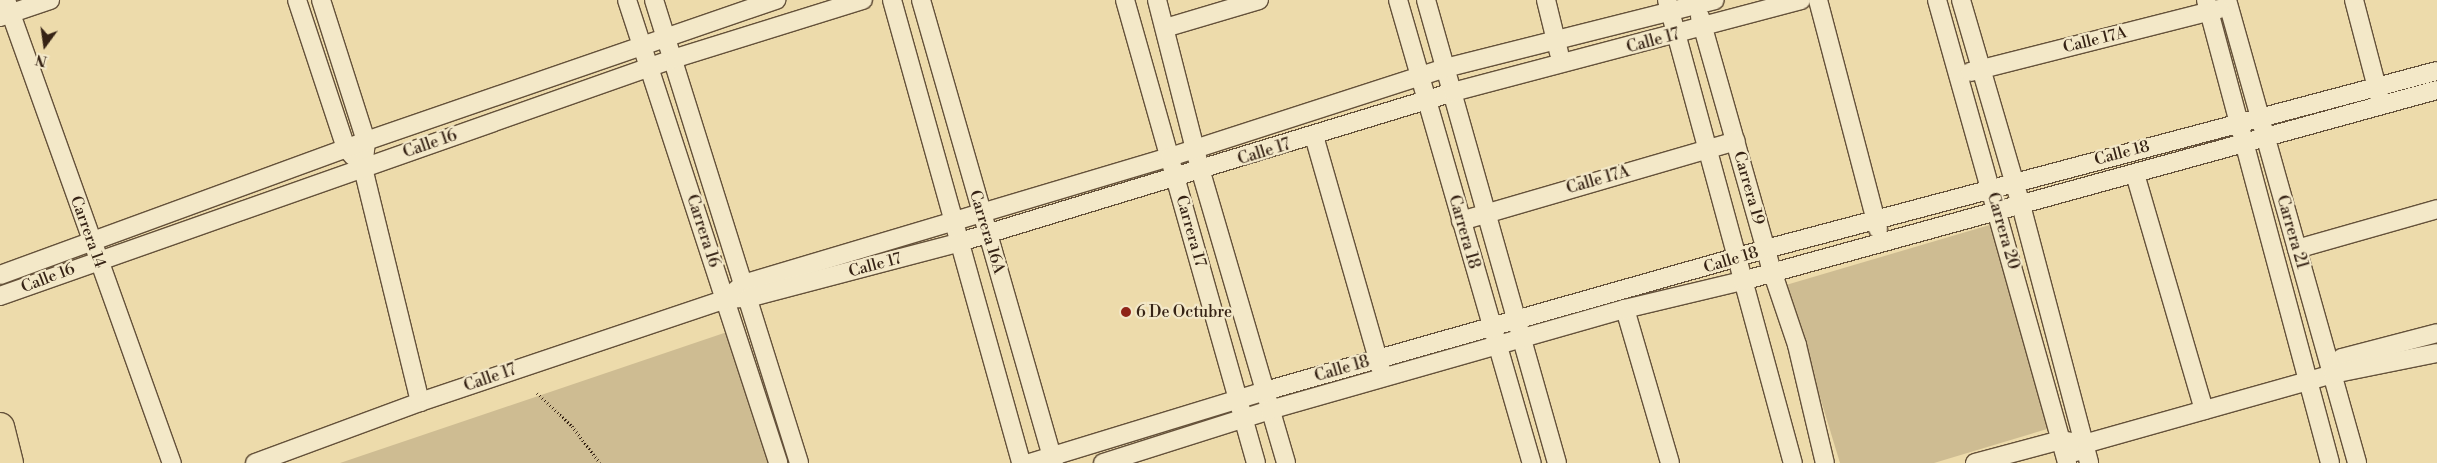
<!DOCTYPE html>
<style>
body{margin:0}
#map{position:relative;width:2437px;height:463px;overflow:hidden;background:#eddbab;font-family:"Libre Bodoni",serif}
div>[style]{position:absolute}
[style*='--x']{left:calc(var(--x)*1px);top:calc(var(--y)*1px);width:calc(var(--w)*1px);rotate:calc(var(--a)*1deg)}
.green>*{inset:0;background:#cebc92}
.path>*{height:3px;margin-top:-1.5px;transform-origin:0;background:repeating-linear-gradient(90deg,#362315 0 1px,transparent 0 3.5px)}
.roads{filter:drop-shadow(1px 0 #64513a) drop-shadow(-1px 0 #64513a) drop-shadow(0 1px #64513a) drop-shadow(0 -1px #64513a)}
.minor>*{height:18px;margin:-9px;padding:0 9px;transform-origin:9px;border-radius:9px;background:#f3e8c8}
.primary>*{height:28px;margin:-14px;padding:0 14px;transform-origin:14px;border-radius:14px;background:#eddbab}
.dots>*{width:14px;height:14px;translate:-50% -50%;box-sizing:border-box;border:2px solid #f3e8c8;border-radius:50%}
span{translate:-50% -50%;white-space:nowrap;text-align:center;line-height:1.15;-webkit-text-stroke:4.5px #f3e8c8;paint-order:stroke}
.street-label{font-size:16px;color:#362315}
.poi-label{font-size:16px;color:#362315}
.left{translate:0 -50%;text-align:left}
.north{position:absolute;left:20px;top:20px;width:50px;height:50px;-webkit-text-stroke:4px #f3e8c8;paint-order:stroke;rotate:194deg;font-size:14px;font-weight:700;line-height:20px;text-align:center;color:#362315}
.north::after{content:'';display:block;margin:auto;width:18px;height:22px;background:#362315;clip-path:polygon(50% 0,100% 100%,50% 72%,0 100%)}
</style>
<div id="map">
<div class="green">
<i style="clip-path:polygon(1993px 224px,2054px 427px,1934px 463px,1840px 463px,1786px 285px)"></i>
<i style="clip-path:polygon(730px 331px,772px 463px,340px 463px)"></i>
</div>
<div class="path">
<i style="--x:537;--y:393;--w:48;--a:43.3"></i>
<i style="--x:572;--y:426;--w:46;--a:52.9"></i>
</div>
<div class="roads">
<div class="minor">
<i style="--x:6;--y:0;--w:492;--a:70.3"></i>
<i style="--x:297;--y:0;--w:156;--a:71.7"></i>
<i style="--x:346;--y:148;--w:11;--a:49"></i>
<i style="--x:321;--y:0;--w:148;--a:72.3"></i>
<i style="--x:366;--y:141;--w:27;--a:96"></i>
<i style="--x:363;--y:168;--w:241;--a:76.3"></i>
<i style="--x:627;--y:0;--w:487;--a:71.9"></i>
<i style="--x:654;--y:0;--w:485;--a:72.6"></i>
<i style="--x:892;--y:0;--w:481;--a:74.4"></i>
<i style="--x:921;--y:0;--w:482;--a:74"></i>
<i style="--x:1125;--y:0;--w:481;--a:74.2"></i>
<i style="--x:1157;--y:0;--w:178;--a:75.7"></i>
<i style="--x:1201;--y:172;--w:303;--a:73.7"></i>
<i style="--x:1398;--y:0;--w:482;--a:73.9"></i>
<i style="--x:1426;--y:0;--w:481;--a:74.2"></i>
<i style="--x:1546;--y:0;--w:55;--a:76.2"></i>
<i style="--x:1667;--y:0;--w:480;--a:74.8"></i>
<i style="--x:1818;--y:0;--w:237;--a:75.3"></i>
<i style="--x:1937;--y:0;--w:481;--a:74.3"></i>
<i style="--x:1961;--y:0;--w:214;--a:73.7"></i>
<i style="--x:2021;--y:205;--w:267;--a:75.2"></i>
<i style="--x:2206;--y:0;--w:479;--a:75"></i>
<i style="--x:2227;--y:0;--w:481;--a:74.3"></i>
<i style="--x:2354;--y:0;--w:102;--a:75.3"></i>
<i style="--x:0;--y:17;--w:53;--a:-18.8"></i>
<i style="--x:1700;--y:17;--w:264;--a:74.2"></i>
<i style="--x:1772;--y:271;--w:78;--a:71.3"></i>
<i style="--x:1797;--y:345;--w:121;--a:76.7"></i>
<i style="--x:1165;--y:28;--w:98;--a:-16.6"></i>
<i style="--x:1970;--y:72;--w:257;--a:-14.2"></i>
<i style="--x:1314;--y:136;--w:242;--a:74"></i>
<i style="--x:2135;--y:174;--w:246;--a:73.7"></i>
<i style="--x:1461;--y:221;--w:286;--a:-16.2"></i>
<i style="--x:2297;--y:249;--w:146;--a:-15.9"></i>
<i style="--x:0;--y:275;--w:390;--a:-20.1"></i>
<i style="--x:366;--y:141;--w:434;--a:-19"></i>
<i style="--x:0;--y:296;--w:714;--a:-19.4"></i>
<i style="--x:673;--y:59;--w:199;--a:-17.3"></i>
<i style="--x:726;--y:299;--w:23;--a:-41"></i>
<i style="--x:743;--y:284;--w:445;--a:-16.6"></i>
<i style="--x:1170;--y:157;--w:289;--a:-17.9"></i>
<i style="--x:1445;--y:68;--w:278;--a:-14.1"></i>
<i style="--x:1625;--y:309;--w:160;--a:73.7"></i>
<i style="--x:2333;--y:374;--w:18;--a:-61"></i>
<i style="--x:2342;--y:358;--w:98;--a:-14.7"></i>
<i style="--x:2076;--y:452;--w:11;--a:-45"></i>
<i style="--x:2084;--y:444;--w:259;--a:-15.7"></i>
<i style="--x:2333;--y:374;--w:106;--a:-11.4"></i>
<i style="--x:255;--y:463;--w:176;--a:-20.3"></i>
<i style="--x:420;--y:402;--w:323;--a:-18.6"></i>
<i style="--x:726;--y:299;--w:22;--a:-3"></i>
<i style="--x:748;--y:298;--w:216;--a:-14.7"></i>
<i style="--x:957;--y:243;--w:518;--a:-16.93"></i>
<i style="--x:1453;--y:92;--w:360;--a:-14.8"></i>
<i style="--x:1030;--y:463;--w:246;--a:-17"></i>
<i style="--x:1265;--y:391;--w:521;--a:-15.82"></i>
<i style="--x:1766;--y:249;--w:694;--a:-14.86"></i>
<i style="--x:1103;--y:463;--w:175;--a:-17.6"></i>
<i style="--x:1270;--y:410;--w:369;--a:-15.9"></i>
<i style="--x:1625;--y:309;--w:120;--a:-13.5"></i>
<i style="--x:1742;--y:281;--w:721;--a:-15.37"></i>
<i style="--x:1975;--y:463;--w:89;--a:-15"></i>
<i style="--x:2061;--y:440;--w:10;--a:11"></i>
</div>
<div class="primary">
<i style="--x:0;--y:427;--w:37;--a:76"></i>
</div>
</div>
<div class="dots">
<i style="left:1126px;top:312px;background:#8f2418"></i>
</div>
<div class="street-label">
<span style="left:2095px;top:40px;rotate:-14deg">Calle 17A</span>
<span style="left:1653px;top:41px;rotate:-15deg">Calle 17</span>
<span style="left:430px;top:144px;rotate:-19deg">Calle 16</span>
<span style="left:1264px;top:152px;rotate:-17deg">Calle 17</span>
<span style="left:2122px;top:153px;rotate:-15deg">Calle 18</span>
<span style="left:1598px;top:180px;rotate:-16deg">Calle 17A</span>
<span style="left:1749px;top:188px;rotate:74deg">Carrera 19</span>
<span style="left:703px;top:231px;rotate:72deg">Carrera 16</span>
<span style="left:1191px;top:231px;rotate:74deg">Carrera 17</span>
<span style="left:2003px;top:231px;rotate:74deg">Carrera 20</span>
<span style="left:88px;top:232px;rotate:70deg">Carrera 14</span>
<span style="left:987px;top:232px;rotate:73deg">Carrera 16A</span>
<span style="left:1464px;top:232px;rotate:74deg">Carrera 18</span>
<span style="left:2292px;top:232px;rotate:74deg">Carrera 21</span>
<span style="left:1731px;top:260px;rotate:-17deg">Calle 18</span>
<span style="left:875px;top:265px;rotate:-15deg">Calle 17</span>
<span style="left:48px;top:278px;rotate:-21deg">Calle 16</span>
<span style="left:1342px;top:369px;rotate:-16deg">Calle 18</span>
<span style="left:490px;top:378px;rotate:-19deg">Calle 17</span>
</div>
<div class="poi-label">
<span class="left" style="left:1136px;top:312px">6 De Octubre</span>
</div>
<div class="north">N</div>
</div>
